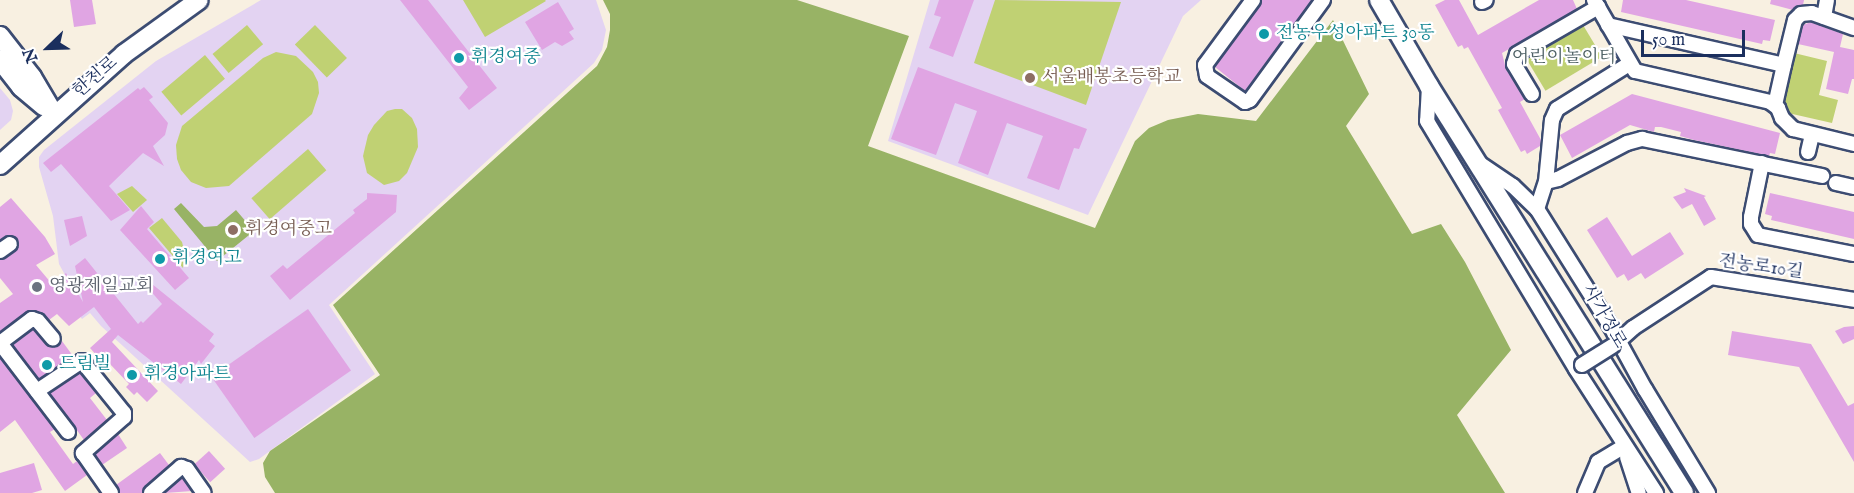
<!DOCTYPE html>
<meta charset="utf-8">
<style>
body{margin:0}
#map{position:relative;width:1854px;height:493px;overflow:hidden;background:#f8f0e1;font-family:"IM FELL English","Noto Serif KR",serif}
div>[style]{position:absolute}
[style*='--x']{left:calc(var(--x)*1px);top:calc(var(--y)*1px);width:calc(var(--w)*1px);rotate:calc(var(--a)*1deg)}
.built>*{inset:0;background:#e3d3f2}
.green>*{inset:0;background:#c0d173;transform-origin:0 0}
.forest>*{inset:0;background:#98b365}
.building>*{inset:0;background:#e0a5e3;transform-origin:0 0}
.roads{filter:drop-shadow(2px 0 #3c4c72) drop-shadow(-2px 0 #3c4c72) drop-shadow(0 2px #3c4c72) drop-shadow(0 -2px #3c4c72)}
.street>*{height:14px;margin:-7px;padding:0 7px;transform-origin:7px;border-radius:7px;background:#fff}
.secondary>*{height:18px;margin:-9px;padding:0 9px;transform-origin:9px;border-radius:9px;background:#fff}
.bridges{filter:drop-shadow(2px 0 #3c4c72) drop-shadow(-2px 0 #3c4c72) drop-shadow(0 2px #3c4c72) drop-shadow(0 -2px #3c4c72)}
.street-bridge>*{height:14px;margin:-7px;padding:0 7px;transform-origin:7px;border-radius:7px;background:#fff}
.dots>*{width:16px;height:16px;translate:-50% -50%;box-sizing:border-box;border:3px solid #fff;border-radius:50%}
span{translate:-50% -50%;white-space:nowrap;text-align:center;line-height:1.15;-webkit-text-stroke:4.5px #fff;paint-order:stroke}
.culture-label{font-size:18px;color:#0d838f}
.left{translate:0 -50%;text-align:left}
.park-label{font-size:18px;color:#4d6064}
.street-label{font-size:18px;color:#1b2f5e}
.education-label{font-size:18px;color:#785e54}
.worship-label{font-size:18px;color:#5b616d}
.north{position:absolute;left:18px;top:18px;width:60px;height:60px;-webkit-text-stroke:4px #fff;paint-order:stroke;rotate:247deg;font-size:16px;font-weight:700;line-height:24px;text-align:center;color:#1b2f5e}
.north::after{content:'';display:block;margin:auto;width:21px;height:27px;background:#1b2f5e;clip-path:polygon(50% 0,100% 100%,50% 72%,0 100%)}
.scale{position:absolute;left:1641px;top:30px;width:104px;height:27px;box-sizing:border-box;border:3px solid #1b2f5e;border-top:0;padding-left:8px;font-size:18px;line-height:21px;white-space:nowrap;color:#1b2f5e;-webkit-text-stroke:4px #fff;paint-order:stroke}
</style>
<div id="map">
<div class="built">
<i style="clip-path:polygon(261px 0,596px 0,606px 30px,602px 50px,594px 63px,329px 305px,375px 374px,259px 459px,250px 462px,101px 326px,90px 313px,82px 319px,62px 293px,71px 286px,59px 264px,53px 216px,39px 167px,39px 157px,44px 150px,156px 61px)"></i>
<i style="clip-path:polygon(930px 0,1201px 0,1183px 16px,1088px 215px,888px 141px)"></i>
<i style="clip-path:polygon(0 88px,10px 100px,13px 111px,11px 120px,0 130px)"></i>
</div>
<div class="green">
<i style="clip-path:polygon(463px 0,545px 0,546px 1px,485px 37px)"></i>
<i style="clip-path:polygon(995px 0,1121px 2px,1086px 105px,974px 63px)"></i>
<i style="left:247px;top:25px;width:25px;height:45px;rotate:50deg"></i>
<i style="left:315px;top:25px;width:46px;height:28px;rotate:46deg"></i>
<i style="left:1583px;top:25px;width:37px;height:66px;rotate:59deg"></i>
<i style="clip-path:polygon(276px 52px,296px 56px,313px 72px,318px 82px,319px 93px,312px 114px,229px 186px,206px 188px,191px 182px,181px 170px,177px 159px,176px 145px,182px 126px,263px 58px)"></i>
<i style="clip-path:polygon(1794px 53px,1827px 61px,1819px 95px,1838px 100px,1832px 123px,1788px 113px,1782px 103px)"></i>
<i style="left:205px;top:55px;width:31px;height:57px;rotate:50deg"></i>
<i style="clip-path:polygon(395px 109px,402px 109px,412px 118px,417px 129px,418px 147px,407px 173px,399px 181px,384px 185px,367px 173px,363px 156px,368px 135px,374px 125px,387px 111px)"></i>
<i style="left:308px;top:149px;width:28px;height:75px;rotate:49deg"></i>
<i style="clip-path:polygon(132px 186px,147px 200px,133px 212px,117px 194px)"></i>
<i style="clip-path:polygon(162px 218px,182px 242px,185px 254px,183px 268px,149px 228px)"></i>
</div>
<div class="forest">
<i style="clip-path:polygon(603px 0,797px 0,909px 36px,868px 146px,1095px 228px,1135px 141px,1149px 128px,1168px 120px,1198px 114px,1256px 121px,1333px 20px,1369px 94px,1346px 126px,1412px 234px,1441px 224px,1465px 262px,1511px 350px,1457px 415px,1505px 493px,275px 493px,265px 477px,263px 463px,270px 451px,380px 375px,333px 305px,597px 66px,607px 47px,610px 30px,610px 14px)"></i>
<i style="clip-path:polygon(181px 203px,204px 227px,217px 226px,236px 210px,254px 231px,217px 261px,174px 209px)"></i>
</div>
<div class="building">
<i style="clip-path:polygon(70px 0,92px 0,96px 24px,74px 27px)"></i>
<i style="clip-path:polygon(400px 0,428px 0,497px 88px,469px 110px,459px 98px,468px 87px)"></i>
<i style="clip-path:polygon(939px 0,974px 0,953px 57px,929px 48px,941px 17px,934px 15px)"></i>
<i style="clip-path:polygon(1262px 0,1312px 0,1245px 91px,1215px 67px)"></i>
<i style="clip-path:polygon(1445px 0,1459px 0,1478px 35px,1539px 0,1573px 0,1577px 9px,1502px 53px,1506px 69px,1525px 99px,1520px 102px,1541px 140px,1540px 146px,1527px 154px,1525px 150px,1521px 152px,1498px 110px,1502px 108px,1468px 47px,1464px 49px,1462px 45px,1458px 47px,1435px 5px)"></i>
<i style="clip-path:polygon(1623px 0,1686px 0,1775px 20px,1770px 41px,1763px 40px,1762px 44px,1621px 12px)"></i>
<i style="clip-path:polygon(1771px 0,1804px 0,1803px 5px,1793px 10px,1770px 4px)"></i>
<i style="clip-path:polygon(558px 2px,574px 29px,569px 32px,574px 39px,562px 46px,555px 42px,542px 50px,525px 22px)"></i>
<i style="clip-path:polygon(1811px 22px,1843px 34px,1840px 47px,1854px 50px,1854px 79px,1852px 79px,1848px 94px,1826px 89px,1834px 52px,1798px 44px,1803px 25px)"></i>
<i style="clip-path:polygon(918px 67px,1087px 129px,1079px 149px,1074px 148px,1059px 190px,1027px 178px,1043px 136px,1007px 123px,988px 175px,958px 163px,977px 111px,955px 103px,936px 155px,891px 139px)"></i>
<i style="clip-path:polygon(144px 87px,153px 97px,149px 100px,168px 123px,165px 135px,153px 146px,164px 166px,143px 153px,109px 186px,130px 210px,111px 221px,61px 164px,51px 172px,43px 163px,138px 88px,140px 90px)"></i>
<i style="clip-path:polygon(1632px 94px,1780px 133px,1775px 154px,1770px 153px,1769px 156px,1694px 140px,1680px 136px,1681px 132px,1661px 127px,1655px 127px,1654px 132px,1630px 125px,1572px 158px,1560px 135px)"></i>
<i style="clip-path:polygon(1684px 188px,1706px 196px,1704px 197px,1716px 219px,1704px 226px,1692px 204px,1682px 209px,1673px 197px,1686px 192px)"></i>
<i style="clip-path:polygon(367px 193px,397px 195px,396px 212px,290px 300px,270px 276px,283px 265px,287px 269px,355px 213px,353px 210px,367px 199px)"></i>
<i style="clip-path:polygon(1770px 193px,1854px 212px,1854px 239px,1771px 220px,1772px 216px,1765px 214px)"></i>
<i style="clip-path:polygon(11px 198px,45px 237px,55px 254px,36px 265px,52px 284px,66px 273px,83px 302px,75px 266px,85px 258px,138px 324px,141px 321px,143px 323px,162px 304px,148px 288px,152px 284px,214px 334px,209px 341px,215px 346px,201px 364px,199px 360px,181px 384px,118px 335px,112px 342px,158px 391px,147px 402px,137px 392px,134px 395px,126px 387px,129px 384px,110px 364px,107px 367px,90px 348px,111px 329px,94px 307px,69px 326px,57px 314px,49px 320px,41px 313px,30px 310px,0 332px,0 303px,13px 294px,0 278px,0 260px,15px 251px,19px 244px,13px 236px,0 240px,0 207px)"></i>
<i style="clip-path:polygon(141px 206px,154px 222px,147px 229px,189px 278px,175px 290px,120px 230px)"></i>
<i style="clip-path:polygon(82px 216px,87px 236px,70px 246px,64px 220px)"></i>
<i style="clip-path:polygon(1607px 217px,1632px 256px,1670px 232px,1684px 254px,1645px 279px,1641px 273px,1628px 281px,1624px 274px,1617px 278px,1587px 230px)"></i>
<i style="left:308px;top:309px;width:75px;height:118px;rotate:55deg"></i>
<i style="clip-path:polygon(1854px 326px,1854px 339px,1843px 344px,1835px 331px,1844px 327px)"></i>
<i style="clip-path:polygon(33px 329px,49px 347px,58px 346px,62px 341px,73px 356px,39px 379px,13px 345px)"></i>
<i style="clip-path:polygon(1732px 331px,1811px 344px,1848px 406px,1854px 403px,1854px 462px,1799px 367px,1728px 355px)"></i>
<i style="clip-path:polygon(0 358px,55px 429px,50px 432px,73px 464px,77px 461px,87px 475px,65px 491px,15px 420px,0 432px)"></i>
<i style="clip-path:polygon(80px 373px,96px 393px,90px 398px,107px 420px,84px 440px,50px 393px)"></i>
<i style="clip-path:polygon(118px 434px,127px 448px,102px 465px,95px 454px)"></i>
<i style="left:209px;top:451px;width:24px;height:20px;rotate:48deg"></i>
<i style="clip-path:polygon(160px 453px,169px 465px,145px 486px,142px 493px,120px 493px,116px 485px)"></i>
<i style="clip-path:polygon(34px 463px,42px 490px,32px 493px,0 493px,0 473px)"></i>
<i style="clip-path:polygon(182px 478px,192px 491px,165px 493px)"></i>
</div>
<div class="roads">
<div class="street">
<i style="--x:1253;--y:0;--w:81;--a:126.4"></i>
<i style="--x:1205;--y:65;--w:11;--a:80"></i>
<i style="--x:1207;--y:76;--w:46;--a:34.4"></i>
<i style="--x:1245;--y:102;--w:5;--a:-22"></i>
<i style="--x:1250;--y:100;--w:124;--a:-53.9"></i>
<i style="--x:1594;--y:0;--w:82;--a:60"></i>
<i style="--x:1635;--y:71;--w:139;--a:12.9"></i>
<i style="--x:1770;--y:102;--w:10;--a:37"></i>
<i style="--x:1778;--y:108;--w:11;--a:68"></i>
<i style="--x:1782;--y:118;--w:16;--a:45"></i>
<i style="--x:1793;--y:129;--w:63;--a:13.8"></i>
<i style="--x:1482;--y:2;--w:4;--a:-27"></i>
<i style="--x:1824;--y:17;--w:17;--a:-80"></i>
<i style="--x:1608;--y:25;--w:180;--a:12.8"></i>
<i style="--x:1784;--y:65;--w:41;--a:102.7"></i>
<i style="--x:1784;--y:65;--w:46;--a:-76.3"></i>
<i style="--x:1795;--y:20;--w:8;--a:-45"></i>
<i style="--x:1801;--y:14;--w:11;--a:-5"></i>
<i style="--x:1812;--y:13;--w:45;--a:19.7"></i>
<i style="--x:1429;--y:86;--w:35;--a:93"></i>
<i style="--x:1427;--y:121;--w:289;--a:59"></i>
<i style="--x:1532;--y:94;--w:35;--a:-121"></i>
<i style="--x:1514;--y:64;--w:10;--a:-73"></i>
<i style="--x:1517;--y:54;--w:94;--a:-30.1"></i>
<i style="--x:1808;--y:152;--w:17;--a:-77"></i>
<i style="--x:1479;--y:163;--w:41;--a:34.1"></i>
<i style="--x:1513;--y:186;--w:33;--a:44"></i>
<i style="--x:1537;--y:209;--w:139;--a:57.9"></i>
<i style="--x:1611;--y:327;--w:71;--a:61.3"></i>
<i style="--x:1645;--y:389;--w:122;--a:58.8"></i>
<i style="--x:1762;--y:163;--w:55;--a:101.5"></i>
<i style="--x:1751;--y:217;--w:7;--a:90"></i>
<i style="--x:1751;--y:224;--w:13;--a:58"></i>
<i style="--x:1758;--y:235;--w:98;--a:11.2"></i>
<i style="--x:1546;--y:182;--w:12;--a:-14"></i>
<i style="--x:1558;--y:179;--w:78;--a:-27.6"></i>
<i style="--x:1627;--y:143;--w:16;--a:-15"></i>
<i style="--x:1642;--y:139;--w:184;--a:11.6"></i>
<i style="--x:1836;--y:183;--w:18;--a:13"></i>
<i style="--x:1537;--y:209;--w:28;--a:-72"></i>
<i style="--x:1546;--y:182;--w:62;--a:-84.5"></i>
<i style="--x:1552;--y:120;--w:12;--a:-66"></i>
<i style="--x:1557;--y:109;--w:85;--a:-32"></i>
<i style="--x:0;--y:251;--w:12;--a:-35"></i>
<i style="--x:0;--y:343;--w:112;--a:52.6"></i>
<i style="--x:0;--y:343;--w:40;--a:-37"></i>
<i style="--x:32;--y:319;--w:6;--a:18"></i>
<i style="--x:38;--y:321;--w:23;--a:50"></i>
<i style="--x:1613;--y:346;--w:27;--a:-42"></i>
<i style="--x:1633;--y:328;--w:93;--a:-33.2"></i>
<i style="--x:1711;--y:277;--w:145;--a:9.1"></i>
<i style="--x:1582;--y:365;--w:7;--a:146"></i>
<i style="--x:1576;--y:369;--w:148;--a:57.2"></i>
<i style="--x:37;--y:391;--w:54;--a:-33.7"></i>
<i style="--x:82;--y:361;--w:67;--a:51.1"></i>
<i style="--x:124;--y:413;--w:4;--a:90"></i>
<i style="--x:124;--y:417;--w:55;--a:138.7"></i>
<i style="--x:83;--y:453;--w:49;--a:55"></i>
<i style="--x:1627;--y:457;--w:38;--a:72"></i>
<i style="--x:151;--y:493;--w:40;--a:-41"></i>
<i style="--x:181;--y:467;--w:6;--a:18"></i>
<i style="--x:187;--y:469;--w:29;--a:55"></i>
<i style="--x:1585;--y:493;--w:34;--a:-67"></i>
<i style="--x:1598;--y:462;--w:31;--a:-31"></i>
</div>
<div class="secondary">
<i style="--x:1379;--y:0;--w:99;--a:59.8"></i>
<i style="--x:1429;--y:86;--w:480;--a:57.9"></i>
<i style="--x:0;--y:36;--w:52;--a:52"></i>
<i style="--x:32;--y:77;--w:43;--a:59.3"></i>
<i style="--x:0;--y:60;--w:34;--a:52"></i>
<i style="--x:21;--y:87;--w:30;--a:40"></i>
<i style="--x:0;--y:165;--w:166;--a:-41.8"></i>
<i style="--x:124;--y:54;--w:92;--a:-35.8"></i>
</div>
</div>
<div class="bridges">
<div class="street-bridge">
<i style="--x:1582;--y:365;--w:36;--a:-32"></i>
</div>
</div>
<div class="dots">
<i style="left:1264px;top:34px;background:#0f9aa8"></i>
<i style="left:459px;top:58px;background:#0f9aa8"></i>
<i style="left:1030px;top:78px;background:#8d6e63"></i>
<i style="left:233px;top:230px;background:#8d6e63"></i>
<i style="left:160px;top:259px;background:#0f9aa8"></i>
<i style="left:37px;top:287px;background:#6b7280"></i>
<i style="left:47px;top:365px;background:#0f9aa8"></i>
<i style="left:132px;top:375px;background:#0f9aa8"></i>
</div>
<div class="culture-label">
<span class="left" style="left:1276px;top:34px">전농우성아파트 30동</span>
<span class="left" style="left:471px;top:58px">휘경여중</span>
<span class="left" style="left:172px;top:259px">휘경여고</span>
<span class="left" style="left:59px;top:365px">드림빌</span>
<span class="left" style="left:144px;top:375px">휘경아파트</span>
</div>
<div class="park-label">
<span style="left:1564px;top:58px">어린이놀이터</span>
</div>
<div class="street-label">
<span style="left:96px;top:78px;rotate:-41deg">한천로</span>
<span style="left:1761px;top:268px;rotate:8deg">전농로10길</span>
<span style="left:1603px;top:317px;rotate:60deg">사가정로</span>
</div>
<div class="education-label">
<span class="left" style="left:1042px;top:78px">서울배봉초등학교</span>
<span class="left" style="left:245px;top:230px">휘경여중고</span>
</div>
<div class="worship-label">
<span class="left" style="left:49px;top:287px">영광제일교회</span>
</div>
<div class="north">N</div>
<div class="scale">50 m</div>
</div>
